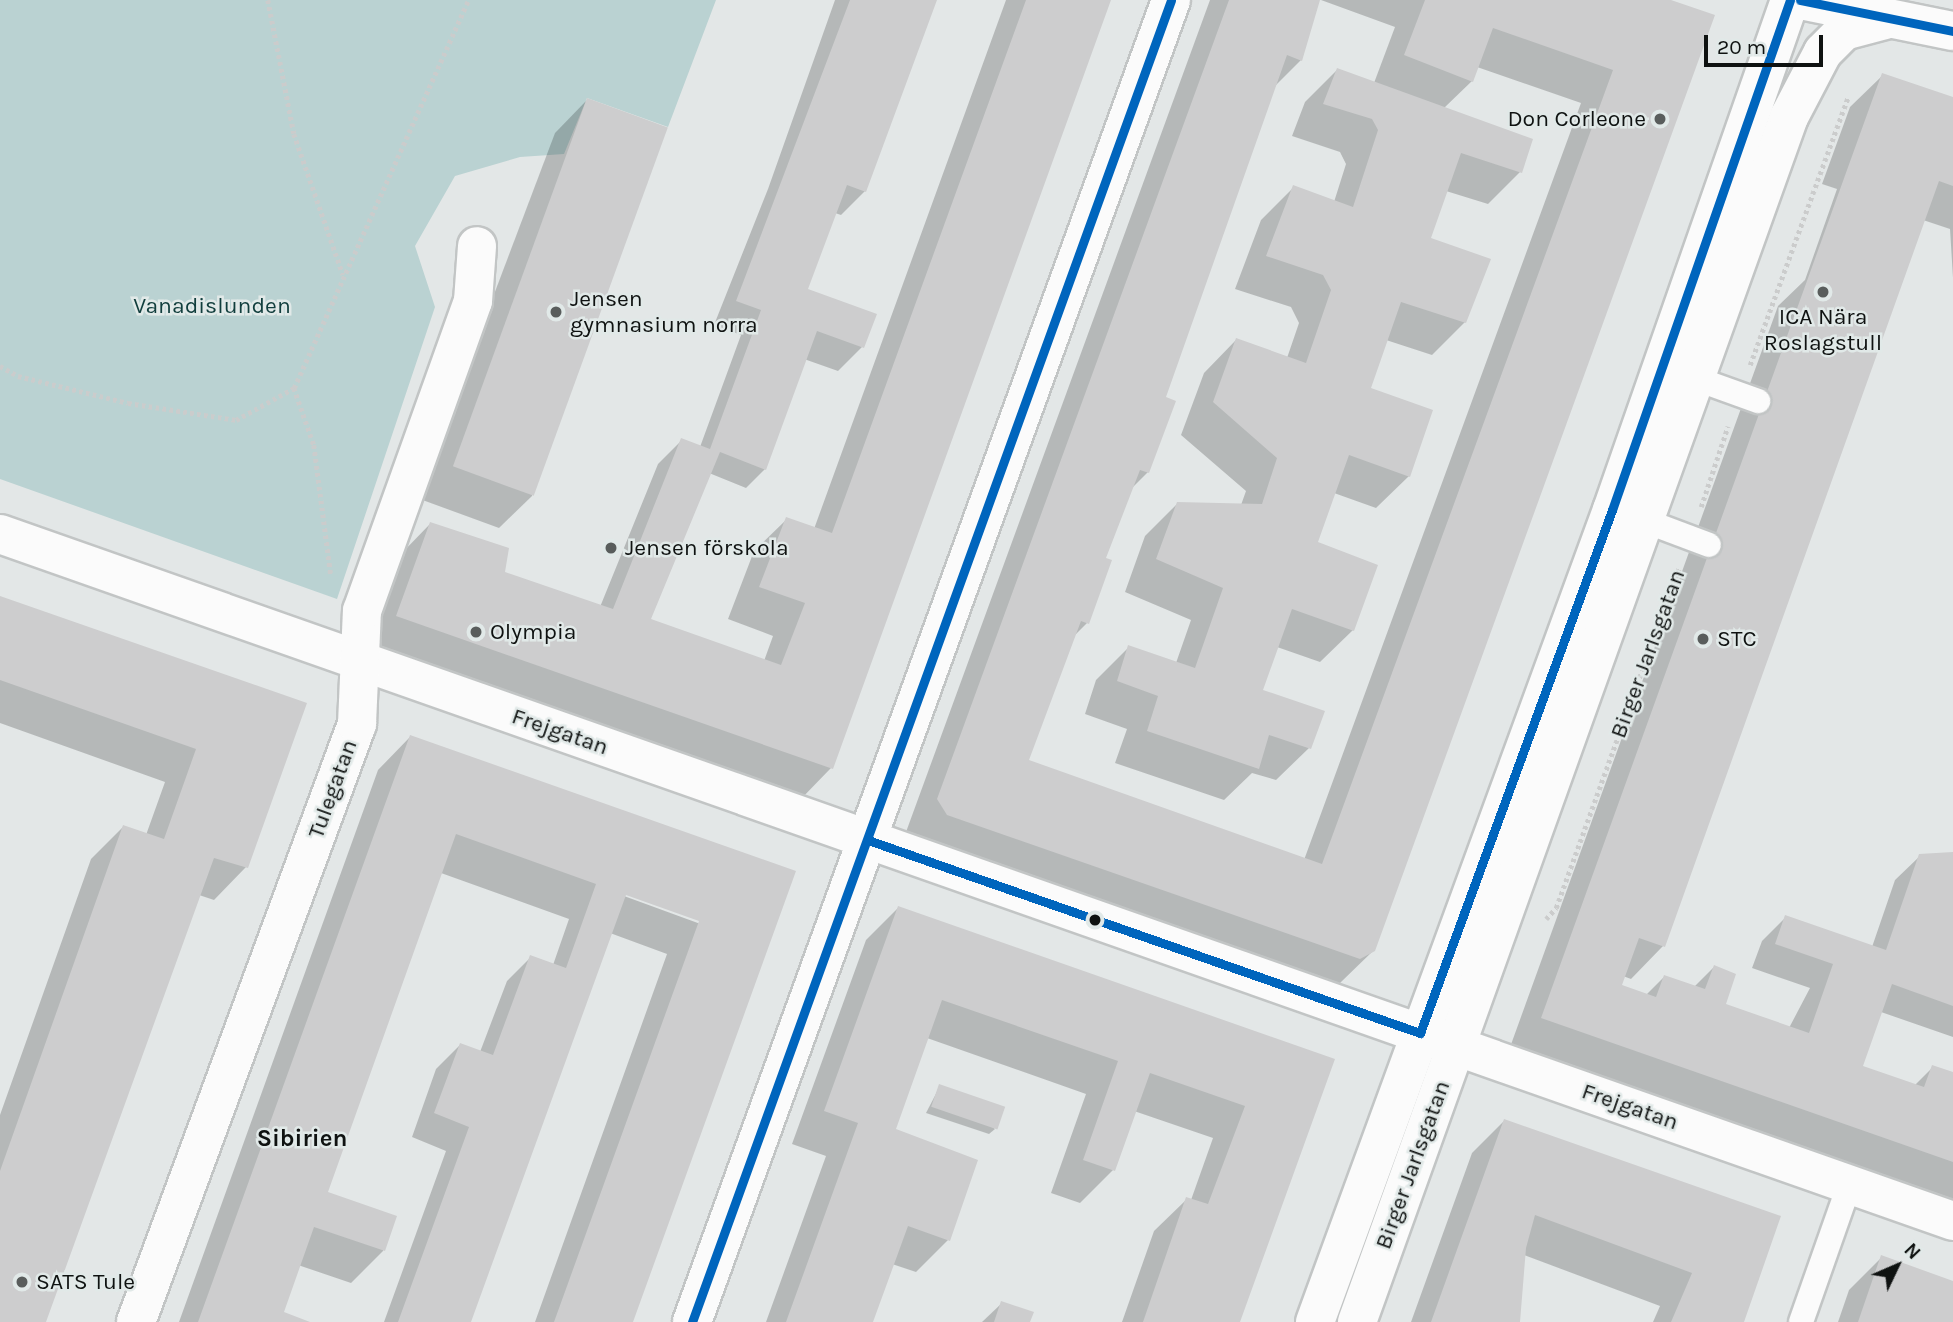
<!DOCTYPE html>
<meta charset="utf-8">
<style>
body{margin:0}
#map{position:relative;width:1953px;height:1322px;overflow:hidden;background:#e3e7e7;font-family:Karla,sans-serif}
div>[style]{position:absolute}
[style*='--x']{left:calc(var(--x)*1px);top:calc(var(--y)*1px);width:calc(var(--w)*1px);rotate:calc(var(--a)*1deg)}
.green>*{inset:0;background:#bad2d2}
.shadow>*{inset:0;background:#0003}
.building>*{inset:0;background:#cdcdce;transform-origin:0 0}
.path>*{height:4.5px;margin-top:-2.25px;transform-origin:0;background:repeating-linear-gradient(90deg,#cbcccc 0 3.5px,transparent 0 7px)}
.roads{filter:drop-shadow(2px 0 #c2c5c5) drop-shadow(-2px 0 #c2c5c5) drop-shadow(0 2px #c2c5c5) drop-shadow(0 -2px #c2c5c5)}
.service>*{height:24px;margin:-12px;padding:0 12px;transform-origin:12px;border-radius:12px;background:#fbfbfb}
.minor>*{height:38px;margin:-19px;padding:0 19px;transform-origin:19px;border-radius:19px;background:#fbfbfb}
.tertiary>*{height:38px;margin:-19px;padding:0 19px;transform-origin:19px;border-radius:19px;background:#fbfbfb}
.bus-1>*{height:9px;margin:-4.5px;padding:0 4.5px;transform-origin:4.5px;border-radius:4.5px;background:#0065bd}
.dots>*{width:19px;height:19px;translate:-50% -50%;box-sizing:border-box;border:4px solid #e1e9e8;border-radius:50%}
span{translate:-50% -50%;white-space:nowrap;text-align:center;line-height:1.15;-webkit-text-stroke:5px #e1e9e8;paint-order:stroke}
.poi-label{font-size:23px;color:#0f1211}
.right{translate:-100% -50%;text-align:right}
.left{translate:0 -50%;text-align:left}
.park-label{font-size:23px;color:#113e3d}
.street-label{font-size:23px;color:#0f1211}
.neighbourhood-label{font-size:24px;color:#0f1211;font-weight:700}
.north{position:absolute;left:1862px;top:1231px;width:70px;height:70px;-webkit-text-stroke:5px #e1e9e8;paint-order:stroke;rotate:46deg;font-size:19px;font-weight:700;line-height:28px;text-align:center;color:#0f1211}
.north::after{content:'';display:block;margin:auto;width:24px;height:32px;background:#0f1211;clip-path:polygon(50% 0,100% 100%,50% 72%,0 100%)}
.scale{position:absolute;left:1704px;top:35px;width:119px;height:32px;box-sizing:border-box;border:4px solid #0f1211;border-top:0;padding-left:9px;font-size:21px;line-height:24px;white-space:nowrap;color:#0f1211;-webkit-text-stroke:5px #e1e9e8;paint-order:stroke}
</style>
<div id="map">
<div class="green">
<i style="clip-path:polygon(0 0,716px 0,668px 127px,587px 98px,564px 154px,520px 157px,455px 176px,415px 246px,435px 307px,337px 599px,0 479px)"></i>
</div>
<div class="shadow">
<i style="clip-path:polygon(835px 0,935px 0,865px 191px,841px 215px,835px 213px,806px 290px,862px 347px,838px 371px,804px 359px,765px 469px,746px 488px,709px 473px,648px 620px,764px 661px,773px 636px,728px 619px,754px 551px,787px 519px,814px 529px,1006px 0,1109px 0,831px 768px,799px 801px,364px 649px,398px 557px,430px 524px,503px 573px,600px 607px,658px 464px,682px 440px,700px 447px,741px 335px,714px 325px,768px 189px)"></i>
<i style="clip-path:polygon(1210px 0,1318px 0,1301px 60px,1273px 88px,1163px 398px,1148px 472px,1130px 490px,1103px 558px,1087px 623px,1073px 637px,1027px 761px,1304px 860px,1581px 103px,1477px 67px,1472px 81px,1444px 108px,1520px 172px,1488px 204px,1446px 191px,1429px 239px,1465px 322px,1432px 355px,1386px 340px,1369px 389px,1409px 476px,1376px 508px,1334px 493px,1316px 543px,1353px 630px,1320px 662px,1277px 647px,1261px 691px,1309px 748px,1276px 780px,1252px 773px,1224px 800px,1115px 763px,1127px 729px,1085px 714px,1096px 680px,1129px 647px,1176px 663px,1191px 620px,1125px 592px,1145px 536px,1178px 503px,1241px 505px,1246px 491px,1181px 435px,1204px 373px,1236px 340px,1287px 358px,1299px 323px,1291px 307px,1235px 289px,1261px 220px,1294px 187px,1334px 202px,1346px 164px,1340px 152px,1292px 136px,1305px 102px,1337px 70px,1374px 83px,1395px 27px,1321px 0,1666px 0,1374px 950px,1340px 983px,1326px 991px,906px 832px)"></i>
<i style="clip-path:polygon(1883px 75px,1953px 99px,1953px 278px,1950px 229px,1923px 220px,1663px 946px,1631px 979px,1623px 976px,1620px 986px,1646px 995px,1664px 977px,1694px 987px,1714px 967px,1723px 1005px,1789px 1028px,1810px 988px,1752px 968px,1762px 941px,1786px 917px,1872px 947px,1895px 880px,1920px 856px,1953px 854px,1953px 1037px,1881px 1012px,1861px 1067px,1914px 1086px,1933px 1067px,1953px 1074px,1953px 1206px,1509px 1050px,1778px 306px,1805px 280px,1837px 189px,1822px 184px,1850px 107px)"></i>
<i style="clip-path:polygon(587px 100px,532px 496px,499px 528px,417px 498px,555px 133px)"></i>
<i style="clip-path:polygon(0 598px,305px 704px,246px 867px,214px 900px,199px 895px,44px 1322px,0 1322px,0 1115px,91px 859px,123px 827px,146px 835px,165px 782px,0 723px)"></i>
<i style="clip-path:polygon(evenodd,410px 737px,794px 872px,631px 1322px,535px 1322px,667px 954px,610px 933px,470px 1322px,384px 1322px,446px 1151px,412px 1137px,436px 1069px,460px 1045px,480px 1052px,507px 981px,531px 957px,553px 965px,569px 919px,441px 873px,326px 1193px,395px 1217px,383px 1251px,351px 1283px,298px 1265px,281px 1313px,306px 1322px,179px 1322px,378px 770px,410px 737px,624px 892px,707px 922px,706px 926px,624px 896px,624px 892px)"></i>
<i style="clip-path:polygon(898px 908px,1333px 1060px,1238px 1322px,1122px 1322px,1154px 1231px,1187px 1199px,1191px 1200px,1213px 1138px,1134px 1111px,1113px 1170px,1080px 1203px,1051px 1193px,1086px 1094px,927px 1038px,893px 1130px,948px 1240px,916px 1272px,892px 1264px,871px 1322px,766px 1322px,826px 1156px,792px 1144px,866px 940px)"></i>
<i style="clip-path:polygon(940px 1086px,995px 1129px,989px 1134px,926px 1113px)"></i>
<i style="clip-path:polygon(1504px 1121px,1779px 1217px,1742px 1322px,1653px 1322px,1660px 1306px,1524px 1255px,1518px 1322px,1411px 1322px,1472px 1153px)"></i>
<i style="clip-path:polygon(1882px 1257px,1953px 1283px,1953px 1322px,1838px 1322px,1849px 1290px)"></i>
<i style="clip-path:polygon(1002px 1303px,1029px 1322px,982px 1322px)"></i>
</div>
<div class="building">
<i style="clip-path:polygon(850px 0,937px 0,866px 192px,847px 185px,808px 289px,877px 314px,864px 348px,817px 331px,766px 470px,720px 452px,651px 619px,781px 665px,805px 603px,759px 587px,786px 517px,832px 533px,1026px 0,1111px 0,833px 769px,396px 616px,430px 522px,509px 548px,505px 572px,613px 609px,681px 438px,710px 449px,761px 310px,736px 301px)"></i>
<i style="clip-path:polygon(1229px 0,1320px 0,1302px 61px,1287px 55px,1166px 397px,1176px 401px,1149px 473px,1140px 470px,1106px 558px,1112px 560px,1089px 624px,1081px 621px,1029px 760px,1322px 864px,1613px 70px,1493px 28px,1473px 82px,1404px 55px,1425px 0,1671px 0,1715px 15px,1375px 951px,1360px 959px,947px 815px,937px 799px)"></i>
<i style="clip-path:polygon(1337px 68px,1533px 139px,1522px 173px,1461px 153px,1431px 238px,1491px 259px,1466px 323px,1401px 302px,1371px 388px,1433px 410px,1410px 477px,1349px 455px,1318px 542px,1378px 565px,1354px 631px,1292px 609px,1263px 690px,1325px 711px,1311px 749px,1269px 735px,1259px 769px,1147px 731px,1158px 696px,1117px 681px,1128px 645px,1195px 668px,1223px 588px,1156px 559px,1177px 502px,1262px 504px,1277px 458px,1213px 402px,1236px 338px,1306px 363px,1331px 290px,1323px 275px,1266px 256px,1293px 185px,1353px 207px,1378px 130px,1372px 119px,1323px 104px)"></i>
<i style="clip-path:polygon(1882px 73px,1953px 97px,1953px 186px,1939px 181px,1665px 947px,1639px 938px,1622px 985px,1656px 997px,1664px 975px,1705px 989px,1714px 965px,1736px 974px,1726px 1004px,1809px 1033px,1833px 964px,1775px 944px,1785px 915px,1886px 950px,1919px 854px,1953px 852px,1953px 1006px,1892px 984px,1863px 1066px,1924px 1087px,1932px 1065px,1953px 1072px,1953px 1162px,1541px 1018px)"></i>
<i style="left:587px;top:98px;width:86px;height:392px;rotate:20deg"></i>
<i style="clip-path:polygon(0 596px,307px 703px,248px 868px,214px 858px,46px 1322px,0 1322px,0 1171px,123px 825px,164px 839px,196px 749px,0 680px)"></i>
<i style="clip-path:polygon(410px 735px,796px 871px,633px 1322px,554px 1322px,699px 921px,626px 895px,471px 1322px,398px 1322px,469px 1127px,434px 1113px,460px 1043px,493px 1055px,530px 955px,566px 968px,596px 884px,456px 834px,328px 1192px,397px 1216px,385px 1251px,314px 1227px,284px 1312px,310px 1322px,198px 1322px)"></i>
<i style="clip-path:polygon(898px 906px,1335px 1059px,1240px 1322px,1143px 1322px,1186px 1197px,1208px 1204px,1245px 1106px,1150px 1073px,1115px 1171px,1083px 1160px,1118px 1061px,942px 1000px,896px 1129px,978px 1160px,950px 1241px,908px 1226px,873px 1322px,786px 1322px,858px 1123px,824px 1111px)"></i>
<i style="left:939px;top:1084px;width:70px;height:24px;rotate:19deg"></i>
<i style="clip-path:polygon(1504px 1119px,1781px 1216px,1744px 1322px,1671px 1322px,1692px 1273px,1535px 1215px,1526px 1248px,1520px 1322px,1431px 1322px)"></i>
<i style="clip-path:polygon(1881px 1255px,1953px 1281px,1953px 1322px,1858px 1322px)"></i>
<i style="clip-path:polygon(1001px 1301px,1034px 1312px,1030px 1322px,994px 1322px)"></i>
</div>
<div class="path">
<i style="--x:268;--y:0;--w:136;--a:79"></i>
<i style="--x:294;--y:134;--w:149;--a:70.8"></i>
<i style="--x:1750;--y:365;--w:285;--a:-69.9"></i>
<i style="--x:0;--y:366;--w:21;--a:29"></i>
<i style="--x:18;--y:376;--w:113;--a:13.8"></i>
<i style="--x:128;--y:403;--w:109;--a:8.9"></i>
<i style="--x:236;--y:420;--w:66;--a:-28.9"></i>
<i style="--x:294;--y:388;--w:425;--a:-65.8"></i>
<i style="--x:294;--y:388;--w:60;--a:70.7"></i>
<i style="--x:314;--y:445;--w:132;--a:82.6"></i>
<i style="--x:1701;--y:507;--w:85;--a:-71.6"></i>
<i style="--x:1546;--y:919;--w:15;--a:-48"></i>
<i style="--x:1556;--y:908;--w:362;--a:-70.1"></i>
</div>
<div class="roads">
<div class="service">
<i style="--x:1683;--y:374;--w:80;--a:19.8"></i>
<i style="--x:1632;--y:516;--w:82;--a:20.6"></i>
<i style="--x:1801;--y:1322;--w:147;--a:-70.6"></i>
</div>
<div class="minor">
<i style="--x:0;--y:534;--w:2070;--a:19.38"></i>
<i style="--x:136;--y:1322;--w:638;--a:-69.72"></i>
<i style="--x:357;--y:724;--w:113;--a:-87.5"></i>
<i style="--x:362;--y:611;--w:329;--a:-70.3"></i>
<i style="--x:473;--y:301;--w:55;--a:-85.8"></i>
<i style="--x:692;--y:1322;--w:1406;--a:-70.08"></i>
</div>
<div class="tertiary">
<i style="--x:1800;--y:0;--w:156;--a:11.5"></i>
<i style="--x:1315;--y:1322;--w:865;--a:-69.91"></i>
<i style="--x:1612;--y:510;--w:540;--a:-70.76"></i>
<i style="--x:1357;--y:1322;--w:1280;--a:-70.28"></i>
<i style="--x:1789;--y:117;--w:73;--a:-62.4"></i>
<i style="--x:1823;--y:52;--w:30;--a:-45"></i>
<i style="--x:1844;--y:31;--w:42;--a:-15"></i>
</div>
</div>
<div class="bus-1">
<i style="--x:1800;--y:0;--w:156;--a:11.5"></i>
<i style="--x:868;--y:840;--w:585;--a:19.27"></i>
<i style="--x:1420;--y:1033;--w:557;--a:-69.84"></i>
<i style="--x:1612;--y:510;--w:540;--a:-70.76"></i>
<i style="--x:692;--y:1322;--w:1406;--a:-70.08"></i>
</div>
<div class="dots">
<i style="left:1660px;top:119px;background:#595d5c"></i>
<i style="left:1823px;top:292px;background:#595d5c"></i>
<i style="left:556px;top:312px;background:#595d5c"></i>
<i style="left:611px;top:548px;background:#595d5c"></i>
<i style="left:476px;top:632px;background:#595d5c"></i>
<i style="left:1703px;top:639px;background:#595d5c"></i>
<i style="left:1095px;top:920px;background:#0f1211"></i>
<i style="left:22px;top:1282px;background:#595d5c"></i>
</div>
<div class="poi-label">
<span class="right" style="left:1646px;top:119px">Don Corleone</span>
<span class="left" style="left:570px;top:312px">Jensen<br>gymnasium norra</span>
<span style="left:1823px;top:330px">ICA Nära<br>Roslagstull</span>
<span class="left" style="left:625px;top:548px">Jensen förskola</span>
<span class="left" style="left:490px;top:632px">Olympia</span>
<span class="left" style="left:1717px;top:639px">STC</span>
<span class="left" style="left:36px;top:1282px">SATS Tule</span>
</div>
<div class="park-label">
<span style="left:212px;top:306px">Vanadislunden</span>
</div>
<div class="street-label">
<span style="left:1648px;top:654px;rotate:-70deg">Birger Jarlsgatan</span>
<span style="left:560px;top:732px;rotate:19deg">Frejgatan</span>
<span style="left:333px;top:789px;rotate:-70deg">Tulegatan</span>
<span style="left:1630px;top:1107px;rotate:19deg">Frejgatan</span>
<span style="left:1413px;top:1165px;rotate:-70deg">Birger Jarlsgatan</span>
</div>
<div class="neighbourhood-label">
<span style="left:302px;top:1139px">Sibirien</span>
</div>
<div class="north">N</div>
<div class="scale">20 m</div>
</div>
